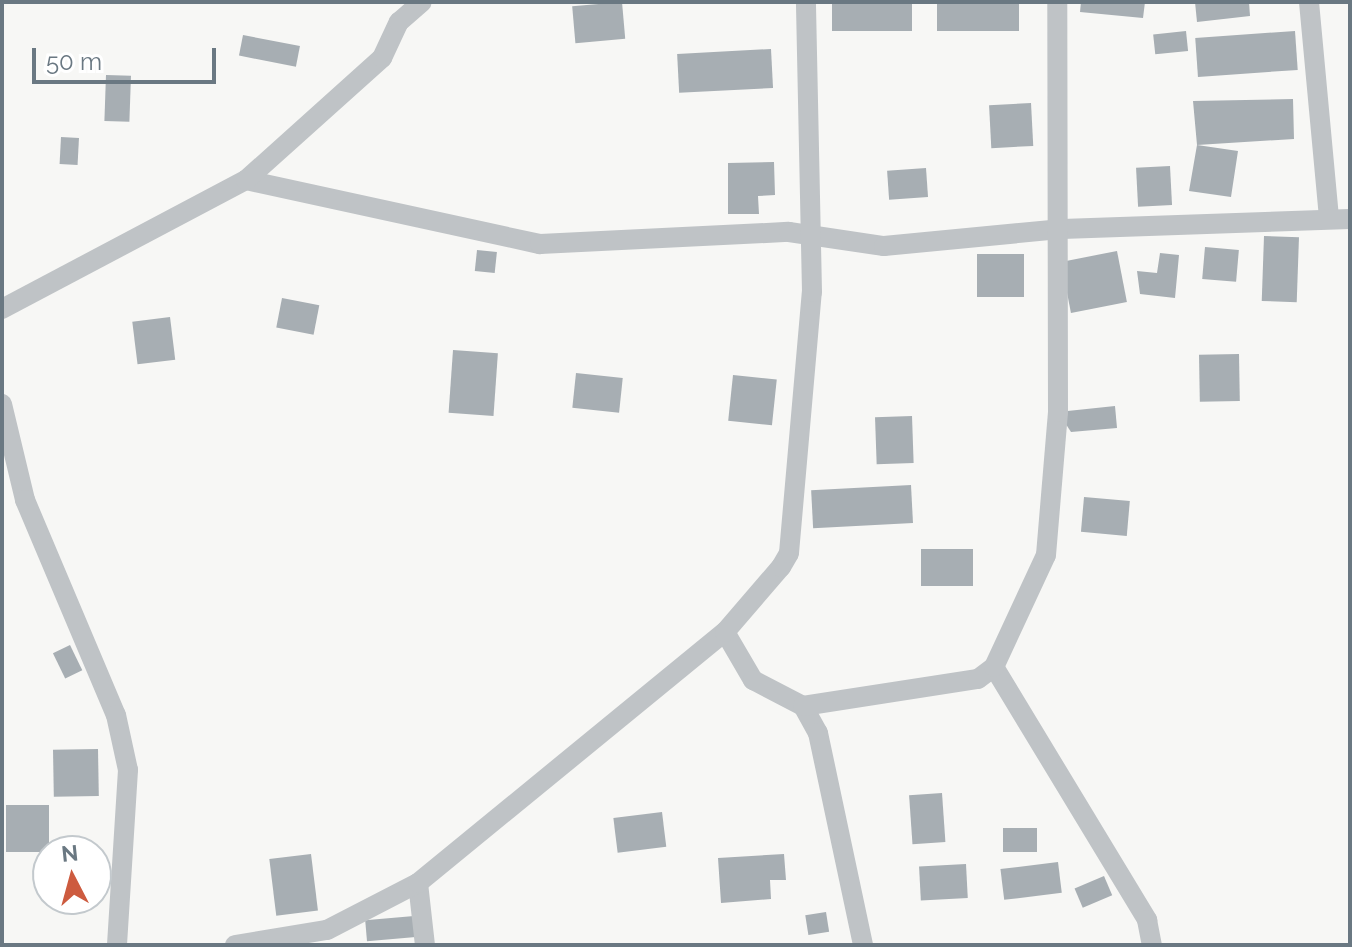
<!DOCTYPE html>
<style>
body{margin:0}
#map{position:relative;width:1352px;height:947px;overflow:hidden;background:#f7f7f5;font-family:Raleway,sans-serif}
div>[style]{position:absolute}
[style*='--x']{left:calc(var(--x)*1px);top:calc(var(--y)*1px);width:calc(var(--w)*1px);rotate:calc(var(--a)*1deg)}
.building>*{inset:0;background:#a7aeb3;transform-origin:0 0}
.street>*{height:20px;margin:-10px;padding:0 10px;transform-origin:10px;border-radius:10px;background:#bfc3c6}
span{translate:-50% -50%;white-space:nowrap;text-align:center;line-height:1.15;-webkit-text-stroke:8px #fff;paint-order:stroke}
.frame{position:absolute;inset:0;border:4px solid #6a7882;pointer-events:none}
.north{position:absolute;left:32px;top:835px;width:80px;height:80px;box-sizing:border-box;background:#fff;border:2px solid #c3c9cd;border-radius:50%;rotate:354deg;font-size:22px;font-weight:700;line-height:32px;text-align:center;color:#6a7882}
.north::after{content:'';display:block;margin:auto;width:28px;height:36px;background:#cd5b3f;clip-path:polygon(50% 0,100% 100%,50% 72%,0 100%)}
.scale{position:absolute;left:32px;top:48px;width:184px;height:36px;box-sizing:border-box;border:4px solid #6a7882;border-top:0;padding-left:10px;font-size:24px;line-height:28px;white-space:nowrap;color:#6a7882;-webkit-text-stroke:6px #fff;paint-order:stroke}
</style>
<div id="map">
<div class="building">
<i style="left:622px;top:2px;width:37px;height:50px;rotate:85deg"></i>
<i style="left:832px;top:2px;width:80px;height:29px"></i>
<i style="left:937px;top:2px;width:82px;height:29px"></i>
<i style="clip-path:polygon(1081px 2px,1145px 2px,1143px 18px,1080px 12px)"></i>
<i style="clip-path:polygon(1195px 2px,1249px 2px,1250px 16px,1197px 22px)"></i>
<i style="left:1186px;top:31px;width:20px;height:33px;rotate:84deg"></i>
<i style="left:1295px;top:31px;width:39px;height:100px;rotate:86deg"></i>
<i style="left:243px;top:35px;width:58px;height:21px;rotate:11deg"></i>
<i style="left:771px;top:49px;width:39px;height:94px;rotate:87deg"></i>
<i style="left:106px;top:75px;width:25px;height:46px;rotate:2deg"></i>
<i style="clip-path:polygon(1293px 99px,1294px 139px,1197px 145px,1238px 151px,1231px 197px,1189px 191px,1197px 145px,1193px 101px)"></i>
<i style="left:1031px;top:103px;width:43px;height:42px;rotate:87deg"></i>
<i style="left:61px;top:137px;width:18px;height:27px;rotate:3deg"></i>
<i style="clip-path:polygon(774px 162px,775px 195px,758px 196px,759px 214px,728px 214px,728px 163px)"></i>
<i style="left:1170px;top:166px;width:39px;height:34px;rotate:87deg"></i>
<i style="left:926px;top:168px;width:29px;height:39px;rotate:86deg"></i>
<i style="left:1264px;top:236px;width:35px;height:65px;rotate:2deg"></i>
<i style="left:1205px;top:247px;width:34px;height:32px;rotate:5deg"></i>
<i style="left:477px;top:250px;width:20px;height:21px;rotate:6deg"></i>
<i style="left:1117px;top:251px;width:52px;height:57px;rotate:79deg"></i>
<i style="clip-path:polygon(1160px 253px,1179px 255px,1175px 298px,1140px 294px,1137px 271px,1157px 273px)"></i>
<i style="left:977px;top:254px;width:47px;height:43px"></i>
<i style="left:282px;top:298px;width:38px;height:30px;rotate:11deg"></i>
<i style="left:170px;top:317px;width:43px;height:38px;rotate:83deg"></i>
<i style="left:453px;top:350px;width:45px;height:63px;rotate:4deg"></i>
<i style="left:1239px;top:354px;width:47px;height:40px;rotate:89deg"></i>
<i style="left:576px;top:373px;width:47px;height:35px;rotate:6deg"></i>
<i style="left:733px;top:375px;width:44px;height:46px;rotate:6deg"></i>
<i style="clip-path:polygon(1115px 406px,1117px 428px,1071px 432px,1058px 412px)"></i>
<i style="left:912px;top:416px;width:47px;height:37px;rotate:88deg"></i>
<i style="left:911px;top:485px;width:38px;height:100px;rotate:87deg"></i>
<i style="left:1084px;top:497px;width:46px;height:35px;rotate:5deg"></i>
<i style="left:921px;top:549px;width:52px;height:37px"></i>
<i style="left:70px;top:645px;width:28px;height:19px;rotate:64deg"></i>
<i style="left:98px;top:749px;width:47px;height:45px;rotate:89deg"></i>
<i style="left:942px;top:793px;width:49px;height:33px;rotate:86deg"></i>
<i style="left:6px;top:805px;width:43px;height:47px"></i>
<i style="left:662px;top:812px;width:35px;height:49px;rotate:83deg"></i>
<i style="left:1003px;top:828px;width:34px;height:24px"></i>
<i style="left:311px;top:854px;width:57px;height:42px;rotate:83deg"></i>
<i style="clip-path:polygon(784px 854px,786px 880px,770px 880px,771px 899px,721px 903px,718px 858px)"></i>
<i style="left:1058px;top:862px;width:31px;height:58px;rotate:83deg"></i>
<i style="left:966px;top:864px;width:34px;height:47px;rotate:87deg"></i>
<i style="left:1104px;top:876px;width:21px;height:32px;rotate:67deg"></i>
<i style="left:826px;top:912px;width:20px;height:21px;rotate:81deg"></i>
<i style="left:414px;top:916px;width:21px;height:49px;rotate:85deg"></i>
</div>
<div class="street">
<i style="--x:1309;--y:2;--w:215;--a:84.7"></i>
<i style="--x:246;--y:180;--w:301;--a:12.3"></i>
<i style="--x:540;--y:244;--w:249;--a:-2.8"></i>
<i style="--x:789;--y:232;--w:96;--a:8.4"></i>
<i style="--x:884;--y:246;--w:179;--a:-5.5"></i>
<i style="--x:1062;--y:229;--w:288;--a:-2"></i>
<i style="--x:2;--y:309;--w:276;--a:-27.9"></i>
<i style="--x:246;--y:180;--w:183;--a:-41.9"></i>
<i style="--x:382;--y:58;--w:40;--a:-65"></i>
<i style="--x:399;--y:22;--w:30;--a:-41"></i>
<i style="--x:2;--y:404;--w:99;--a:76.5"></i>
<i style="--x:25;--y:500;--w:233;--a:67.1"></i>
<i style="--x:116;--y:715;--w:56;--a:77.7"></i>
<i style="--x:128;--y:770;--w:175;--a:93.6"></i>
<i style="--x:725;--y:632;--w:56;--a:59.7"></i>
<i style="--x:753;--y:680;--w:56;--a:27.5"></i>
<i style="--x:803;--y:706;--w:31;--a:61"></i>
<i style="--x:818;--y:733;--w:217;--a:78"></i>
<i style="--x:994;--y:667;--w:296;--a:58.8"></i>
<i style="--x:1147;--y:920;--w:25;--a:79"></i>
<i style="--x:803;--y:706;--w:177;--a:-8.8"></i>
<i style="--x:978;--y:679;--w:20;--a:-37"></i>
<i style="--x:994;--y:667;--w:123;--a:-65.1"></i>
<i style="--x:1046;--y:555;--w:144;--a:-85.2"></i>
<i style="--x:1058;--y:412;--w:410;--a:-90.1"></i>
<i style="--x:418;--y:883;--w:62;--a:83.6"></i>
<i style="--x:235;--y:945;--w:93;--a:-9.3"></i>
<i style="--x:327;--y:930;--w:102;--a:-27.3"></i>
<i style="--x:418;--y:883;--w:397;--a:-39.3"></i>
<i style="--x:725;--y:632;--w:86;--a:-49.3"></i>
<i style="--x:781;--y:567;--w:16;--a:-60"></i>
<i style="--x:789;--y:553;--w:262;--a:-85"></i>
<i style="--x:812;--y:292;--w:290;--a:-91.2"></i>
</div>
<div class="frame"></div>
<div class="north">N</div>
<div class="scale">50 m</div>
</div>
